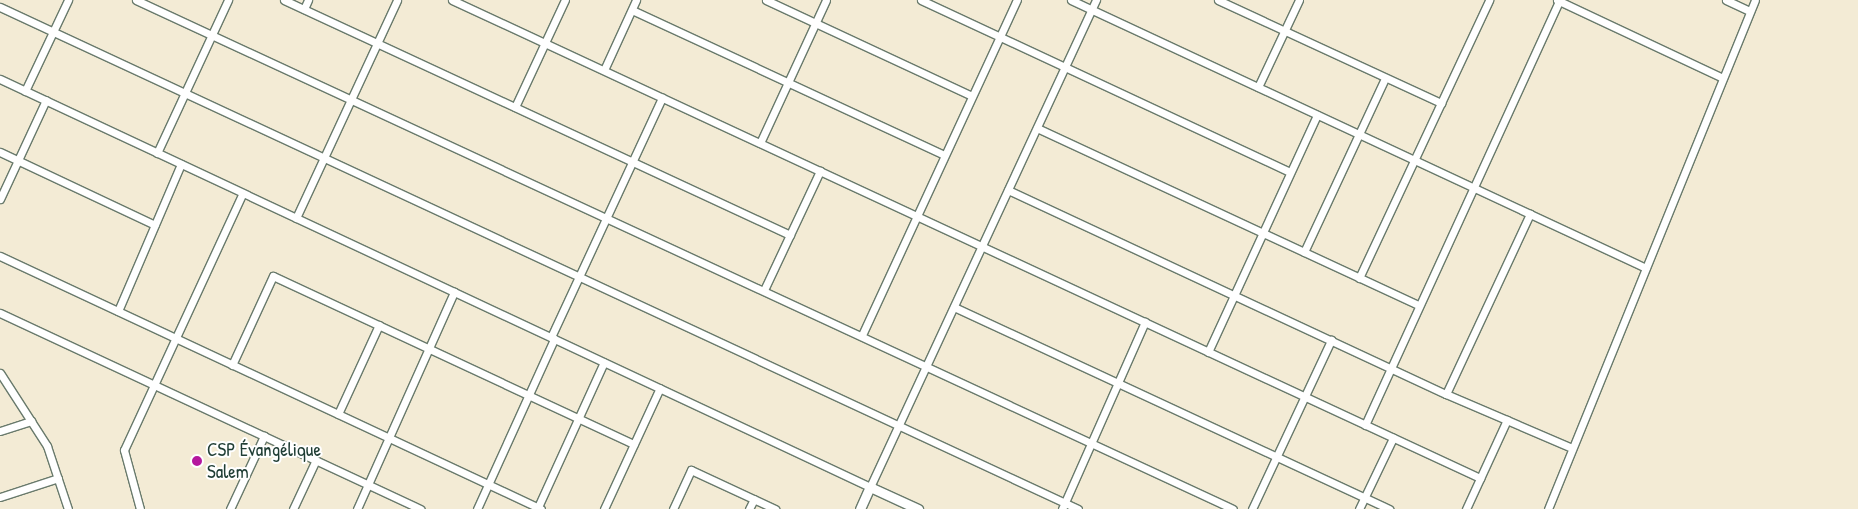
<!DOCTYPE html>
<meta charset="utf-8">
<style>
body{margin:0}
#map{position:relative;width:1858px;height:509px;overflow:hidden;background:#f3ebd5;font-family:"Patrick Hand",sans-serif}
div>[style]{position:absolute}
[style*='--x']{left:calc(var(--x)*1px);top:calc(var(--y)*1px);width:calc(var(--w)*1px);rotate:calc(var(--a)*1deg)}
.roads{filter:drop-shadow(1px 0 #697a6c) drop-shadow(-1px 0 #697a6c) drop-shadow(0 1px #697a6c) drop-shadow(0 -1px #697a6c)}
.street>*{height:7px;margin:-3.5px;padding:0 3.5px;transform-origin:3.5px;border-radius:3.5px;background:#fff}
.secondary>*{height:9px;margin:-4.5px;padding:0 4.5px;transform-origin:4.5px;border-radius:4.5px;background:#fff}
.dots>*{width:14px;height:14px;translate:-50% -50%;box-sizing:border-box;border:2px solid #fff;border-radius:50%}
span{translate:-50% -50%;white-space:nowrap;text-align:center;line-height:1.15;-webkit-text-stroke:4px #fff;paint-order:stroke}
.poi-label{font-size:19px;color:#1f3d34}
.left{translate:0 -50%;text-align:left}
</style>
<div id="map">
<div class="roads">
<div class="street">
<i style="--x:136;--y:0;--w:1209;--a:24.89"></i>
<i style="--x:284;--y:0;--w:558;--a:24.91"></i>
<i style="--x:452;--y:0;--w:1134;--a:24.94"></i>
<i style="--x:766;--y:0;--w:227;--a:25"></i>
<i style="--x:921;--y:0;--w:407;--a:25"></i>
<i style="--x:1071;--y:0;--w:634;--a:24.99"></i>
<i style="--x:1218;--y:0;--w:246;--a:24.8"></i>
<i style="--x:1557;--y:0;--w:183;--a:25.2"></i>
<i style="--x:1726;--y:0;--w:26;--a:25"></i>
<i style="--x:0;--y:7;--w:1189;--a:24.97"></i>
<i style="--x:304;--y:9;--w:10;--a:-66"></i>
<i style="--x:632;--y:10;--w:344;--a:24.9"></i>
<i style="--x:604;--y:70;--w:77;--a:-65.4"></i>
<i style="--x:0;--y:79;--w:961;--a:25.12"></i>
<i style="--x:870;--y:487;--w:537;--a:-65.11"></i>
<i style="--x:1258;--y:87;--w:96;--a:-64.8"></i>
<i style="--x:25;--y:91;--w:101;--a:-64.7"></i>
<i style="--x:515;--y:107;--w:118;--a:-65"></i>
<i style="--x:1037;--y:128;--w:420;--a:24.9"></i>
<i style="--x:760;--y:143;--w:157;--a:-65.2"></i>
<i style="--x:0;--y:152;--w:171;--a:25.2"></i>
<i style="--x:157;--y:153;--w:169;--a:-65.1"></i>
<i style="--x:1008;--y:190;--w:483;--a:25"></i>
<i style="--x:1446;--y:394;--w:137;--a:23.2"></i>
<i style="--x:0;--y:199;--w:109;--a:-65.1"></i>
<i style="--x:296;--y:218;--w:240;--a:-65.1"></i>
<i style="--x:1304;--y:252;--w:192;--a:-65"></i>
<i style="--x:0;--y:256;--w:597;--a:25.06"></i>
<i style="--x:1359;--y:278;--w:307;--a:-64.9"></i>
<i style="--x:764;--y:290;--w:132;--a:-64.8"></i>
<i style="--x:954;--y:307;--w:480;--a:24.9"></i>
<i style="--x:118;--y:311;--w:160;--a:-66.8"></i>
<i style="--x:0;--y:313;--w:464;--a:25"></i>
<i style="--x:862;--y:335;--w:369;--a:-65.2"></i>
<i style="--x:551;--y:337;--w:264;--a:-65.1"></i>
<i style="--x:1208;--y:352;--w:261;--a:-65.3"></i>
<i style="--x:232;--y:365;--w:98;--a:-65.3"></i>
<i style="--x:273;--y:276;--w:398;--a:25"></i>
<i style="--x:0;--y:373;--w:87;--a:57.2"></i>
<i style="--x:47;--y:446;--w:66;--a:71.6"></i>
<i style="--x:1446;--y:394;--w:199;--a:-65"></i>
<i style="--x:338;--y:414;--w:98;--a:-65.3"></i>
<i style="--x:1365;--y:425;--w:466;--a:-65.4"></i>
<i style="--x:0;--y:431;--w:33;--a:-18"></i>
<i style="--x:0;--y:497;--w:61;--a:-18.1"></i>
<i style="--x:538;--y:507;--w:159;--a:-65.5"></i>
<i style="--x:140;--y:509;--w:61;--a:-105.2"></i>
<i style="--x:124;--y:450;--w:283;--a:-65.2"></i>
<i style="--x:230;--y:509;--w:81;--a:-65"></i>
<i style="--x:293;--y:509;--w:54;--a:-64.9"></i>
<i style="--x:357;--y:509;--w:238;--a:-65.9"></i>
<i style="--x:477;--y:509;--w:187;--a:-65.6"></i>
<i style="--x:604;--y:509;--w:133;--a:-65.2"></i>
<i style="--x:673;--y:509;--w:43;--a:-65.2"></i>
<i style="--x:691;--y:470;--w:93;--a:24.9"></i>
<i style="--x:749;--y:509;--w:11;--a:-63"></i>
<i style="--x:1062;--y:509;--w:205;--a:-66.1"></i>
<i style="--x:1252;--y:509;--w:187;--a:-64.9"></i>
<i style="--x:1359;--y:509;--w:79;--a:-64.4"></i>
<i style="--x:1466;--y:509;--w:98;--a:-65.3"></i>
<i style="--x:1548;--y:509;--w:549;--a:-67.87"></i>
</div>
<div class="secondary">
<i style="--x:860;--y:509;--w:24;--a:-66"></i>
<i style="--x:870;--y:487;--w:53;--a:24.6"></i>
</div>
</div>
<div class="dots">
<i style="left:197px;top:461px;background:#b5179e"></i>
</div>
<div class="poi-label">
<span class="left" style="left:207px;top:461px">CSP Évangélique<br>Salem</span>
</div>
</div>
